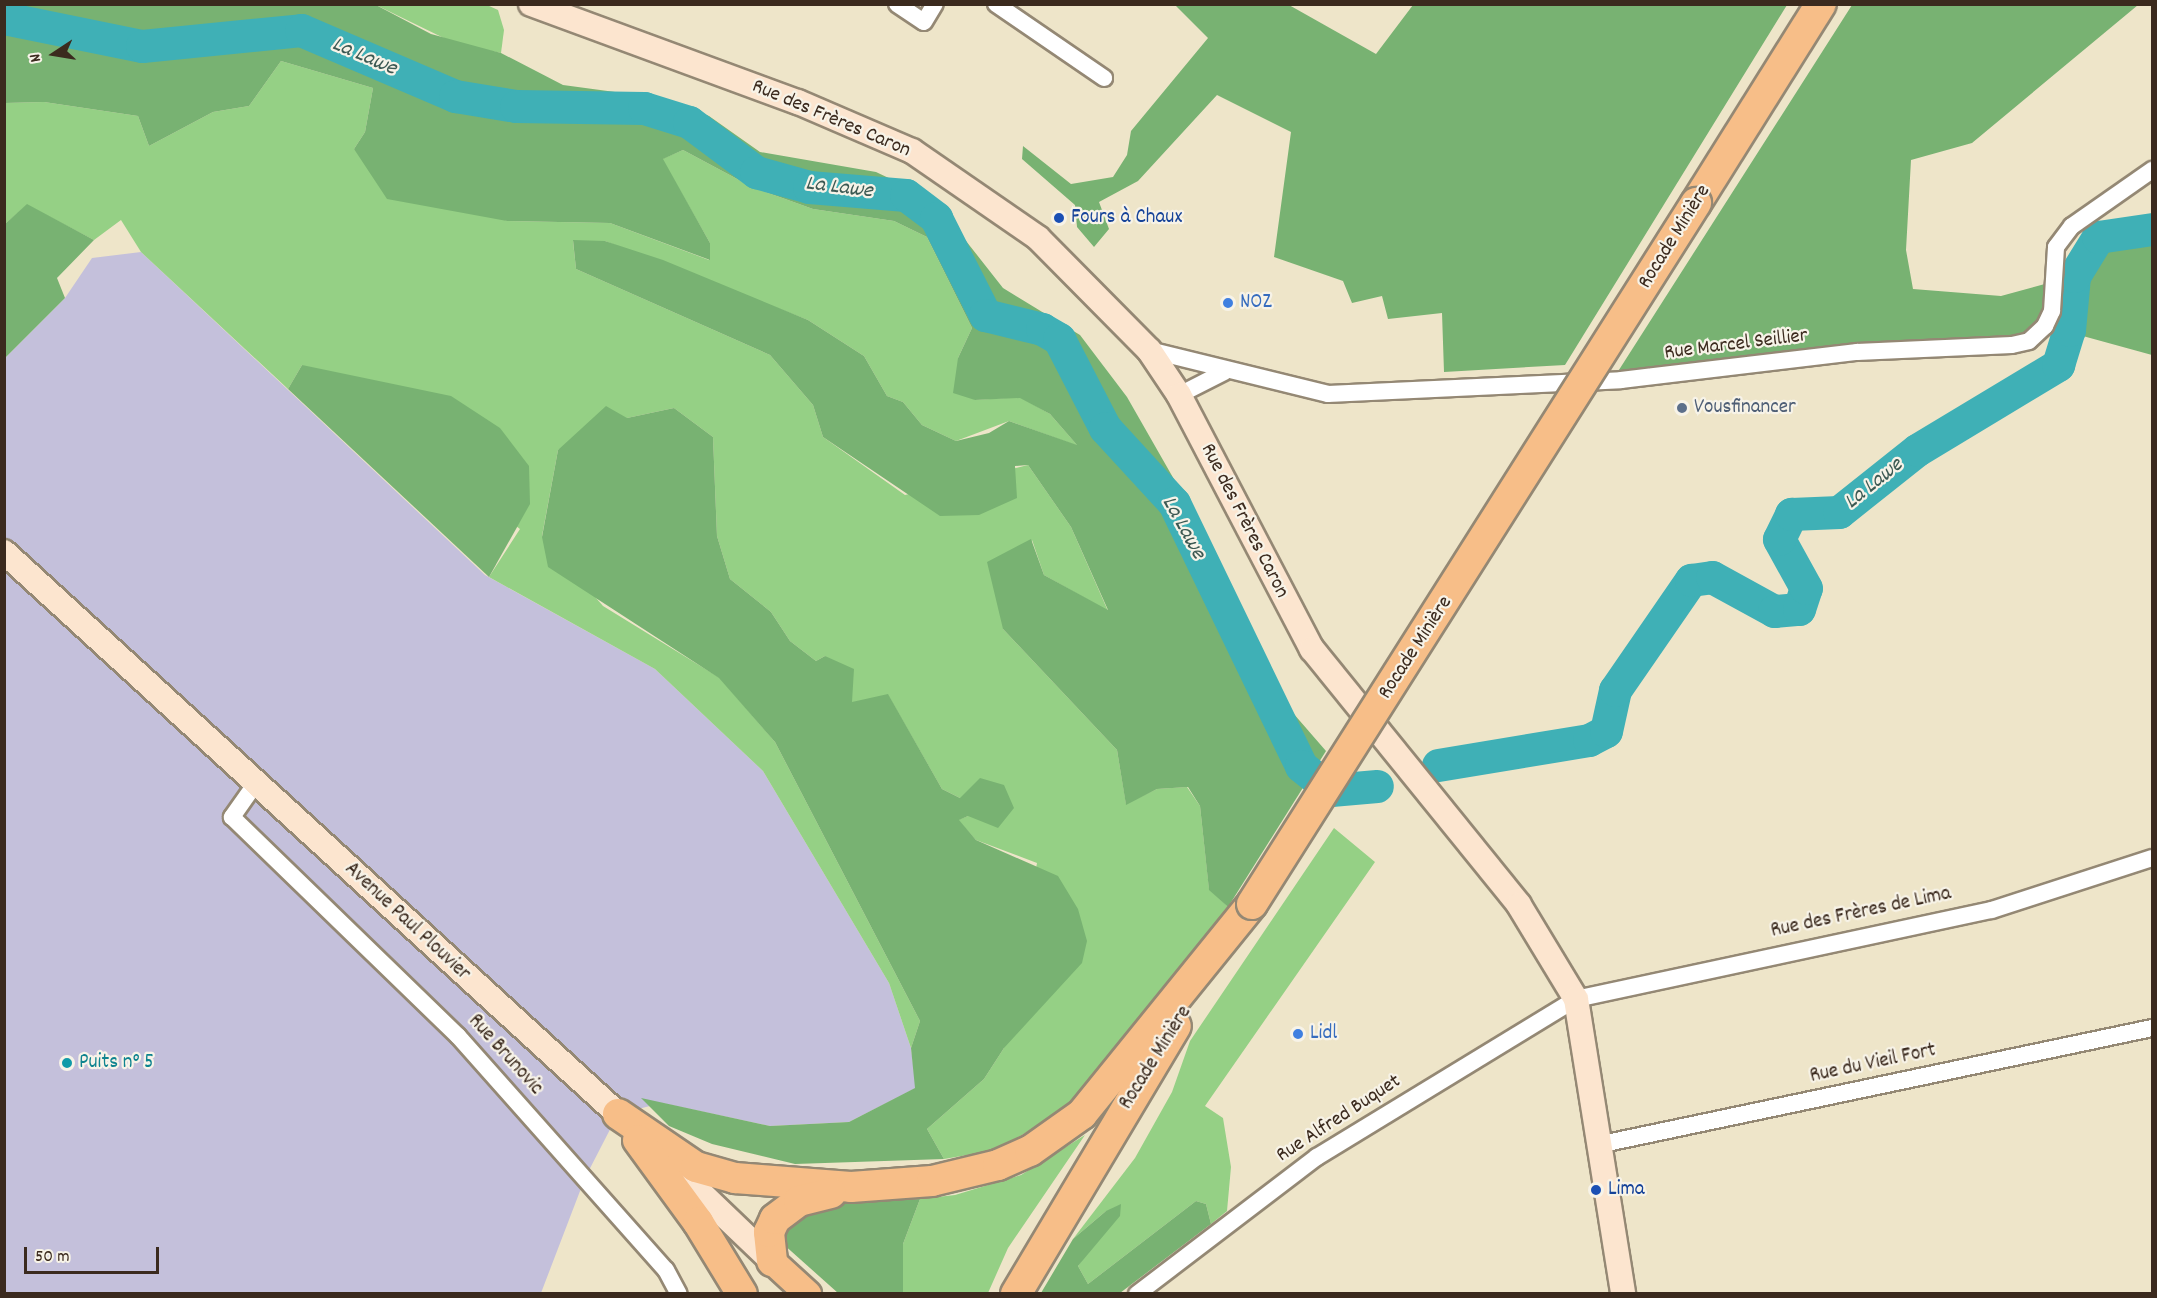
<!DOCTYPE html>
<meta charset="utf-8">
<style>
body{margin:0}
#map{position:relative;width:2157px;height:1298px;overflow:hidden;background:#eee5c9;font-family:Dekko,sans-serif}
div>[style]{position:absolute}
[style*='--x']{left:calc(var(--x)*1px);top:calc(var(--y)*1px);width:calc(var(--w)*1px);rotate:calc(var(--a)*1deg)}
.industrial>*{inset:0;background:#c4c0db}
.green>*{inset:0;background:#95d085}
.forest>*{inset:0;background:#78b272}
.river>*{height:33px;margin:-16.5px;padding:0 16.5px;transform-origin:16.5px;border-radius:16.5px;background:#3fb0b6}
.roads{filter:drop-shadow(2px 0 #948874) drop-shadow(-2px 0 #948874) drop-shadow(0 2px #948874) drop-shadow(0 -2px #948874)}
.street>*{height:16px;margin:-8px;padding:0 8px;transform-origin:8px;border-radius:8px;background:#fff}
.secondary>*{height:24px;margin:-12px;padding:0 12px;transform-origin:12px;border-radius:12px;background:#fce5cf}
.primary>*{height:26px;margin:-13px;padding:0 13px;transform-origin:13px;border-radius:13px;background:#f7be88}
.highway>*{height:30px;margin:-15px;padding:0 15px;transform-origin:15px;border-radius:15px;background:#f7be88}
.bridges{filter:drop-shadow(2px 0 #948874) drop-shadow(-2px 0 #948874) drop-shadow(0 2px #948874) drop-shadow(0 -2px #948874)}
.highway-bridge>*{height:30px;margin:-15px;padding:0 15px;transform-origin:15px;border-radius:15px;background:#f7be88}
.dots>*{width:16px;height:16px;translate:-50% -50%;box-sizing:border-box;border:3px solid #f7f3e8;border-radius:50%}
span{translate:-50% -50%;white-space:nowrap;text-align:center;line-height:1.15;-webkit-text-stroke:4.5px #f7f3e8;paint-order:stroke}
.street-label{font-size:21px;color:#3b2a1e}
.transit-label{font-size:21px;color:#164399}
.left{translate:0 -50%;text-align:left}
.shop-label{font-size:21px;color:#366cbe}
.service-label{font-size:21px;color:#4e5e75}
.culture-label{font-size:21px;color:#0d838f}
.water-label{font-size:22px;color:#3c5953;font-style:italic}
.frame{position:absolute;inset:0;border:6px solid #3b2a1e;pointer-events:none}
.north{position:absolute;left:24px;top:24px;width:60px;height:60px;-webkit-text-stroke:4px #f7f3e8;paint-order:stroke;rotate:258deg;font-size:16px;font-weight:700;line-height:24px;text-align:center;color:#3b2a1e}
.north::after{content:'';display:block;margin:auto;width:21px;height:27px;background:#3b2a1e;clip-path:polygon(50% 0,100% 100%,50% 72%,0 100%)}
.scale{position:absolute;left:24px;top:1247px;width:135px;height:27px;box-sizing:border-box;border:3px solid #3b2a1e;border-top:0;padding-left:8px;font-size:18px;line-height:21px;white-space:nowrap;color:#3b2a1e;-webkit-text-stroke:4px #f7f3e8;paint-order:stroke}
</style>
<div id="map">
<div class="industrial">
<i style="clip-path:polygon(141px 252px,485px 575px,655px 669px,763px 771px,889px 983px,911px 1048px,916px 1088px,849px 1122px,770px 1126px,662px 1103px,618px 1114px,585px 1178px,541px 1293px,5px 1294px,5px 358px,65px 298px,92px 258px)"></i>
</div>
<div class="green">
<i style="clip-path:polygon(376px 5px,487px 5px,498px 10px,504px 30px,501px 53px,454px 43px)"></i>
<i style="clip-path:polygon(281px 61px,373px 88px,365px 132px,354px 149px,507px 221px,610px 223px,709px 260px,710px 243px,662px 159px,683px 150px,754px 188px,813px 209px,894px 221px,927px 237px,972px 328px,958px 358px,975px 400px,1020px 397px,1050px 414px,1078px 446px,1009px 421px,956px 441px,922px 425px,903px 402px,887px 396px,864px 356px,808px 320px,605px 241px,573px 241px,576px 269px,770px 355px,813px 405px,823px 437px,905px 495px,1028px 465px,1071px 527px,1108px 611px,1044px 575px,1032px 540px,1003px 629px,1117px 750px,1126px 804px,1157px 789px,1187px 787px,1200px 806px,1209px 889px,1228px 907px,1075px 1103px,1002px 1147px,973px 1154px,944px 1159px,927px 1129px,984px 1079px,1004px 1048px,1037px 863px,976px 840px,958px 820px,968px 816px,960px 798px,942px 789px,888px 695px,852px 703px,825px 656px,816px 661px,790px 641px,771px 612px,730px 579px,717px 536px,713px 437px,674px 408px,627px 418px,558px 450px,542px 536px,603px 606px,720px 678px,775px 742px,920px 1021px,911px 1048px,889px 983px,763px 771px,655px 669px,489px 577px,520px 529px,302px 365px,288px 389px,141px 252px,121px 220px,94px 240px,27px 205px,5px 224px,5px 103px,44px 102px,138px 116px,149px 146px,213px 112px,249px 106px)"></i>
<i style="clip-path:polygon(1334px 828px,1375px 862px,1205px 1106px,1223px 1118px,1231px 1167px,1227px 1211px,1211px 1224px,1206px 1204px,1196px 1201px,1088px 1284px,1078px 1266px,1095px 1242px,1106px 1211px,1073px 1239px,1135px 1158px,1172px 1092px,1190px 1041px)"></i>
<i style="clip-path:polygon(1085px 1135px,1008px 1248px,988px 1293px,903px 1294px,903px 1244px,920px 1199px,955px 1195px,1021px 1175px)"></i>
</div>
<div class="forest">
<i style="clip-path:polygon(4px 5px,376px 5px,431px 34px,501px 53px,563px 85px,667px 99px,709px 116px,760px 152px,876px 172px,933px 199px,1003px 288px,1080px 335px,1127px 397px,1199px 523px,1254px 648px,1293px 713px,1326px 751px,1228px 907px,1209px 890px,1200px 806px,1188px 787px,1157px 789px,1126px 805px,1117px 750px,1003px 629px,987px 562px,1031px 539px,1044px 575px,1108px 610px,1071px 527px,1028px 465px,1015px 466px,1017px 498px,979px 515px,940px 516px,823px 437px,813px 405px,770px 355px,576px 269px,573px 240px,605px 241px,663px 260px,808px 320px,864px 356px,887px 396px,903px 402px,922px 425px,956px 441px,989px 433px,1009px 421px,1077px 445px,1050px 414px,1020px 398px,975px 400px,953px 393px,958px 358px,972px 328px,927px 237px,894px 221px,813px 209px,754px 188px,683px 150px,663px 159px,710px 243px,710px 260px,610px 223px,507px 221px,387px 199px,354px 149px,365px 132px,373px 88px,281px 61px,249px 106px,213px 112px,149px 146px,138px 116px,44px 102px,5px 103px)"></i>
<i style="clip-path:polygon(1175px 5px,1289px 5px,1376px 54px,1413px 5px,1787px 5px,1565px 365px,1444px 372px,1442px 313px,1388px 319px,1382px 296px,1352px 303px,1343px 281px,1274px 257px,1291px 132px,1217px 95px,1138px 181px,1099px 202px,1109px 229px,1094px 247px,1077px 227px,1075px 205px,1022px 159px,1023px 146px,1071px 184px,1113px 177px,1127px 155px,1131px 131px,1208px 38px)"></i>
<i style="clip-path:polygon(1852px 5px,2138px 5px,1972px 143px,1911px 160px,1906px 250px,1913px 289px,2001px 296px,2074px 276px,2098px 237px,2152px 229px,2152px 355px,2061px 330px,2029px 341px,1617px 373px)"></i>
<i style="clip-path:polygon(27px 204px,94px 240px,57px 278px,65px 298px,5px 358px,5px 224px)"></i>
<i style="clip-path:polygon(302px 365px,451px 396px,500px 428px,529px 466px,530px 504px,489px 577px,288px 389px)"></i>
<i style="clip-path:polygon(606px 406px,627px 418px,674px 408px,713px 437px,717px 536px,730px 579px,771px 612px,790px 641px,816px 661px,825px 656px,854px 669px,852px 702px,888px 694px,942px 789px,960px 798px,980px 778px,1004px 785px,1014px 808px,998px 828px,968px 816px,959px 820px,976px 840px,1058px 876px,1078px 909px,1087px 941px,1082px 963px,1004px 1048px,984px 1079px,927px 1129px,944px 1159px,795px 1164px,712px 1144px,669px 1126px,641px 1098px,770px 1126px,849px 1122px,915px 1088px,911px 1048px,920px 1021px,775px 742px,719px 678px,548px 567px,542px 537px,558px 450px)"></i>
<i style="clip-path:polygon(920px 1199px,903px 1244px,903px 1293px,838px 1293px,782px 1243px,786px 1219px,831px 1203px)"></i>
<i style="clip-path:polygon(1196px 1201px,1206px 1204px,1211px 1224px,1120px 1293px,1041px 1293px,1073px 1239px,1106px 1211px,1121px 1204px,1120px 1216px,1078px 1266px,1088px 1284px)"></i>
</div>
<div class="river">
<i style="--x:4;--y:18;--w:141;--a:11.5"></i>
<i style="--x:142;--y:46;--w:160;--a:-5.7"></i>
<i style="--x:301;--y:30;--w:168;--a:23.2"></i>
<i style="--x:455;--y:96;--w:62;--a:9.3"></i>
<i style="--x:516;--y:106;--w:128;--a:0.9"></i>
<i style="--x:644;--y:108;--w:47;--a:17.3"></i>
<i style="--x:689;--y:122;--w:84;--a:36.7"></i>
<i style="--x:756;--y:172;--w:55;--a:15.8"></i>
<i style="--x:809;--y:187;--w:97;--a:4.7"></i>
<i style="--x:906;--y:195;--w:38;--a:37"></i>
<i style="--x:936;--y:218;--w:109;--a:63.2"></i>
<i style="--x:985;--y:315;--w:59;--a:13.8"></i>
<i style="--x:1042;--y:329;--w:20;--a:30"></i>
<i style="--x:1059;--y:339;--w:100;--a:62.7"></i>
<i style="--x:1105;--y:428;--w:102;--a:47.4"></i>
<i style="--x:1174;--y:503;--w:292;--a:64.2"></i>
<i style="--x:1301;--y:766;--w:38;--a:39"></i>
<i style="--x:1331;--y:790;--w:46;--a:-5"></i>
<i style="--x:1438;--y:765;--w:153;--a:-9.4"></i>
<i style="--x:1589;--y:740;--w:19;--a:-28"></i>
<i style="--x:1606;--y:731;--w:42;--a:-77.6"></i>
<i style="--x:1615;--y:690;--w:134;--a:-55.4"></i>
<i style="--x:1691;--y:580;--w:21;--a:-8"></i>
<i style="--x:1712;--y:577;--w:71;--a:28.7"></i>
<i style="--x:1774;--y:611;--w:25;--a:-5"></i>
<i style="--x:1799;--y:609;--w:22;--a:-72"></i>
<i style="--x:1806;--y:588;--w:56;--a:-118.9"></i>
<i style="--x:1779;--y:539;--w:28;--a:-64"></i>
<i style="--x:1791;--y:514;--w:48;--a:-2.4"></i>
<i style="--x:1839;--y:512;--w:100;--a:-38.5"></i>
<i style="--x:1917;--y:450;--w:165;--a:-31.1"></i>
<i style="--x:2058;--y:365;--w:37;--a:-73"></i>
<i style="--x:2069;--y:330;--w:54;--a:-84.7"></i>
<i style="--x:2074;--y:276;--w:46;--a:-58.4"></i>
<i style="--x:2098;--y:237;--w:55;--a:-8.4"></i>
</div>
<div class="roads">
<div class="street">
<i style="--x:897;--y:4;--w:32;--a:34"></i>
<i style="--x:924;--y:22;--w:21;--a:-59"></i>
<i style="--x:996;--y:4;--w:131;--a:34.4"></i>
<i style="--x:1149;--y:350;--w:184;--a:13.8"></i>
<i style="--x:1328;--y:394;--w:293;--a:-2.7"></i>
<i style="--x:1621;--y:380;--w:238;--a:-6.8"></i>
<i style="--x:1857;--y:352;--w:155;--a:-2.6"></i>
<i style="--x:2012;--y:345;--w:17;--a:-13"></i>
<i style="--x:2029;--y:341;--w:22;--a:-43"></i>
<i style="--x:2045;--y:326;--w:17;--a:-65"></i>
<i style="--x:2052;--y:311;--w:64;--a:-86.4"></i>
<i style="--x:2056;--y:247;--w:26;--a:-53"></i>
<i style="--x:2072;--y:226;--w:98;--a:-35"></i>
<i style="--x:1179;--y:395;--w:51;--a:-27.1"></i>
<i style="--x:256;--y:783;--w:42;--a:125.2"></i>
<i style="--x:232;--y:817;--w:315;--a:44.1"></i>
<i style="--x:458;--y:1036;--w:313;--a:48.4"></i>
<i style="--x:666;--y:1270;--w:27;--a:62"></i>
<i style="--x:1602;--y:1144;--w:562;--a:-11.91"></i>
<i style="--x:1137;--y:1294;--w:226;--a:-37.3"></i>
<i style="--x:1317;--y:1157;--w:303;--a:-31.4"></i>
<i style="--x:1576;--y:999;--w:425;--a:-12.1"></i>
<i style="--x:1992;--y:910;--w:168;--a:-18"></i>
</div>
<div class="secondary">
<i style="--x:531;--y:4;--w:284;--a:20.2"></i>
<i style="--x:798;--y:102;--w:124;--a:23.3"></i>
<i style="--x:912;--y:151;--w:153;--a:34.6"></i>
<i style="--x:1038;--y:238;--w:158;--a:45.3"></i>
<i style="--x:1149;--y:350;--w:54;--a:56.3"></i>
<i style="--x:1179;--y:395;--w:287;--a:62.4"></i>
<i style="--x:1312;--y:649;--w:329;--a:51"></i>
<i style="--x:1519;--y:905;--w:110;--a:58.8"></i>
<i style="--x:1576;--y:999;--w:299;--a:80.9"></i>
<i style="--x:4;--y:552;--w:850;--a:42.47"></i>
<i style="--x:660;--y:1154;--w:155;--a:43.7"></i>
</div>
<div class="primary">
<i style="--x:772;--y:1261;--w:49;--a:42.5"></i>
</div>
<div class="highway">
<i style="--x:1696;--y:203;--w:235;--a:-57.9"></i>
<i style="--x:618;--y:1114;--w:94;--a:34.2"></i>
<i style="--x:696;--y:1167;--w:41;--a:15.8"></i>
<i style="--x:735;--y:1178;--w:116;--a:4.4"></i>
<i style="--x:851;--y:1187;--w:81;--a:-4.2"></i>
<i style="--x:932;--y:1181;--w:68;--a:-13.6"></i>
<i style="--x:998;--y:1165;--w:35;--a:-24"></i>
<i style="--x:1030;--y:1151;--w:64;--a:-35.4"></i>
<i style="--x:1082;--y:1114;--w:270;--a:-51"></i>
<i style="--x:638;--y:1140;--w:102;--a:53.8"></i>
<i style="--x:698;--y:1222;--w:84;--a:58.6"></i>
<i style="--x:772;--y:1261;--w:29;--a:-96"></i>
<i style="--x:769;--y:1232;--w:14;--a:-65"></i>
<i style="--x:775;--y:1219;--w:30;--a:-37"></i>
<i style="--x:799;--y:1201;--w:33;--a:-14"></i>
<i style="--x:1016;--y:1294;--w:312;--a:-59.2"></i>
</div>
</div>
<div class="bridges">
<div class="highway-bridge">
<i style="--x:1252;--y:904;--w:830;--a:-57.65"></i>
</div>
</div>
<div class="dots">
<i style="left:1059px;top:218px;background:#1a4fb4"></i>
<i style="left:1228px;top:303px;background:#3f7fe0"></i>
<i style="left:1682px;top:408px;background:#5c6f8a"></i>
<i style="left:1298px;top:1034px;background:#3f7fe0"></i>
<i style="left:67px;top:1063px;background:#0f9aa8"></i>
<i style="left:1596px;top:1190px;background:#1a4fb4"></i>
</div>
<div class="street-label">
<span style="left:831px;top:119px;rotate:23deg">Rue des Frères Caron</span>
<span style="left:1675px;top:237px;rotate:-58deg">Rocade Minière</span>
<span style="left:1736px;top:345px;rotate:-7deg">Rue Marcel Seillier</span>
<span style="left:1244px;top:521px;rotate:63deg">Rue des Frères Caron</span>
<span style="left:1416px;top:648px;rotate:-57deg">Rocade Minière</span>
<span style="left:1861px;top:913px;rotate:-12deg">Rue des Frères de Lima</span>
<span style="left:407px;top:922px;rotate:43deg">Avenue Paul Plouvier</span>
<span style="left:505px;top:1055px;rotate:48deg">Rue Brunovic</span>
<span style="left:1156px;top:1058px;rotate:-58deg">Rocade Minière</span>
<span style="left:1873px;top:1064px;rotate:-12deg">Rue du Vieil Fort</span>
<span style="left:1339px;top:1119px;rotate:-33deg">Rue Alfred Buquet</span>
</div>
<div class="transit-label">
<span class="left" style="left:1071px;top:218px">Fours à Chaux</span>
<span class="left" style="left:1608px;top:1190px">Lima</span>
</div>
<div class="shop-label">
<span class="left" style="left:1240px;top:303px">NOZ</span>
<span class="left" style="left:1310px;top:1034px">Lidl</span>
</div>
<div class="service-label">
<span class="left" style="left:1694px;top:408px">Vousfinancer</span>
</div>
<div class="culture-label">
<span class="left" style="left:79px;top:1063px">Puits n° 5</span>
</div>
<div class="water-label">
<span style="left:364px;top:57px;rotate:23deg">La Lawe</span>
<span style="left:839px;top:188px;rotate:7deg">La Lawe</span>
<span style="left:1874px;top:484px;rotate:-39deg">La Lawe</span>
<span style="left:1183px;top:528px;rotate:61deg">La Lawe</span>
</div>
<div class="frame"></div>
<div class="north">N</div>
<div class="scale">50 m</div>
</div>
